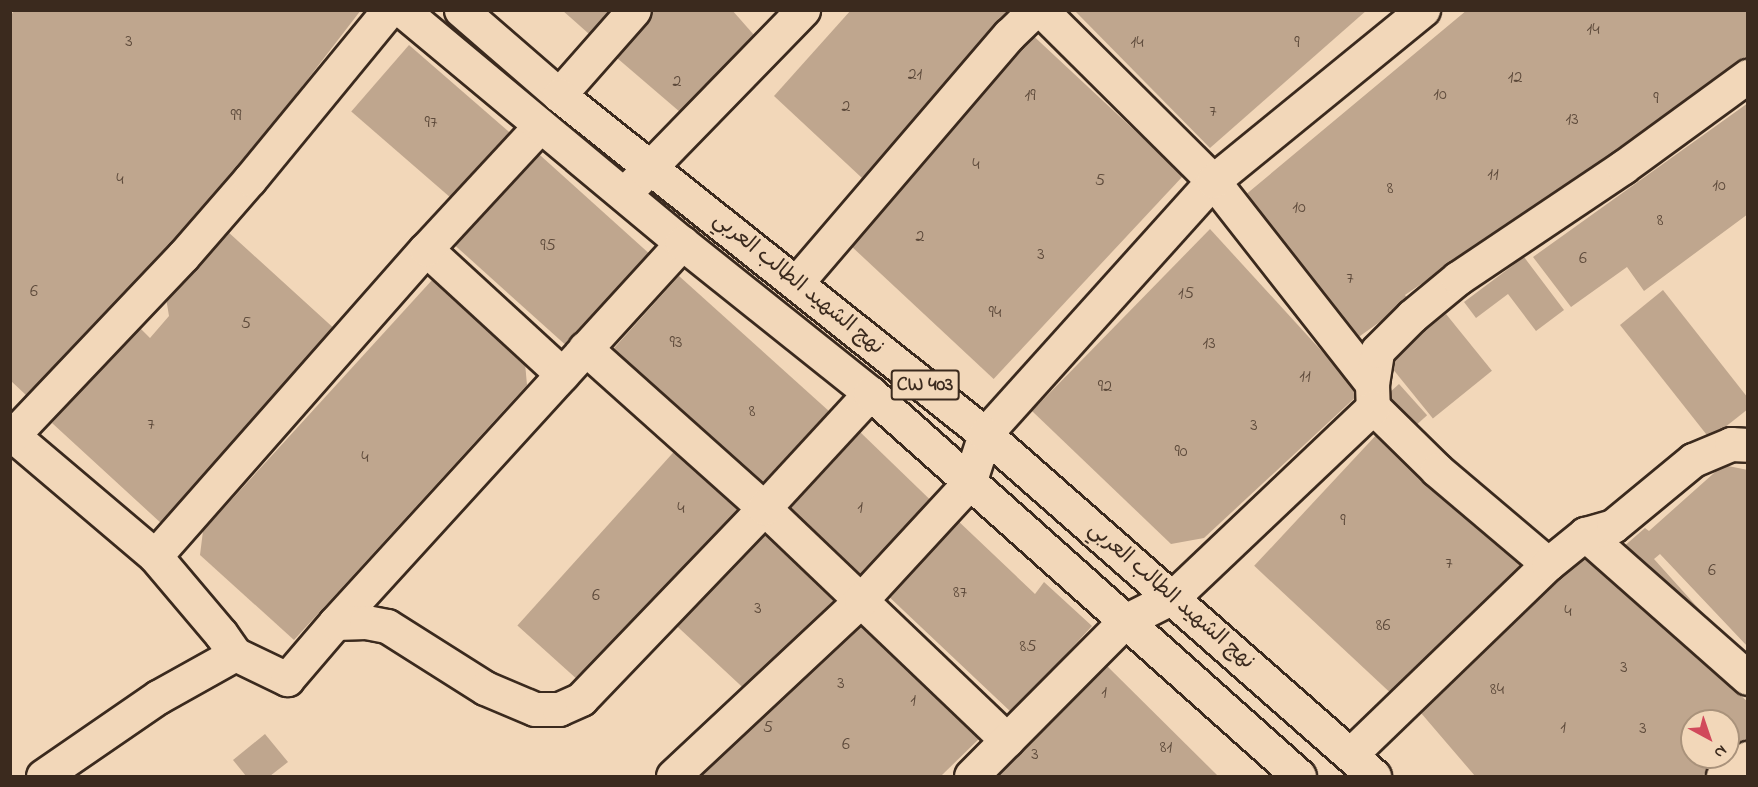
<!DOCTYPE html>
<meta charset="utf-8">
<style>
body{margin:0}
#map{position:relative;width:1758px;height:787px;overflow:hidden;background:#f2d7b9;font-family:"Indie Flower","Playpen Sans Arabic",sans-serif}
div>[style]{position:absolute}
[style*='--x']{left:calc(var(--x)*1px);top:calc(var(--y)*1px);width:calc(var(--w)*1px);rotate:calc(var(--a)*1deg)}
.building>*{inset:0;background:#bfa68e;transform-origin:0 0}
.roads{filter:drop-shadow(2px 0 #3b2a1e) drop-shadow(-2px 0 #3b2a1e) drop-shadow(0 2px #3b2a1e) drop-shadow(0 -2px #3b2a1e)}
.minor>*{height:33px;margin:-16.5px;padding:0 16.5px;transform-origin:16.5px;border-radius:16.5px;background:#f2d7b9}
.primary>*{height:33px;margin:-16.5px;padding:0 16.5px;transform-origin:16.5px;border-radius:16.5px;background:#f2d7b9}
span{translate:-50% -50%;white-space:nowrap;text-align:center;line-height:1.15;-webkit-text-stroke:4.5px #f2d7b9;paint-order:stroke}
.number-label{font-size:18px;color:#5c493a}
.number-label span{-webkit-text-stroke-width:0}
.shield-label span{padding:2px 4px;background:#f2d7b9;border:2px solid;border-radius:4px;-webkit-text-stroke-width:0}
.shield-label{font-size:20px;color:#3b2a1e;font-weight:700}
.street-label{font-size:21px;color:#3b2a1e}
.frame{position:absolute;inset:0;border:12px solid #3b2a1e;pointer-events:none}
.north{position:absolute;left:1680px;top:709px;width:60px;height:60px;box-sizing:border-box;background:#f2d7b9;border:2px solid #a9927b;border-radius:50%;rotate:140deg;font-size:16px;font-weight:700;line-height:24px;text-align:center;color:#3b2a1e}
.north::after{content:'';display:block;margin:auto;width:21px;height:27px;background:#d1495b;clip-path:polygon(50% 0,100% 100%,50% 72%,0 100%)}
</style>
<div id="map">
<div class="building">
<i style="clip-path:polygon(15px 10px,361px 10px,247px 158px,177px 242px,92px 325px,27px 396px,10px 380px,10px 16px)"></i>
<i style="clip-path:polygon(562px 10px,625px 10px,597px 41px)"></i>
<i style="clip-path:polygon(648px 10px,732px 10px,754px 35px,680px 112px,610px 52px)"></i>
<i style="clip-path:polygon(851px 10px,1006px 10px,1010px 14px,862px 178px,774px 96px)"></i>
<i style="clip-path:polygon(1074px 10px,1367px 10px,1210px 148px)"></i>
<i style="clip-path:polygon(1467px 10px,1748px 10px,1748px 62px,1405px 295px,1409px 301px,1353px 341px,1244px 196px)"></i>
<i style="left:1026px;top:29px;width:215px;height:278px;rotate:43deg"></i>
<i style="left:409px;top:45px;width:139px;height:88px;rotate:41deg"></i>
<i style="clip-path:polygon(1748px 103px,1748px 214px,1644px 291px,1627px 267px,1571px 307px,1533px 257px)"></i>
<i style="left:531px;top:147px;width:159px;height:124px;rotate:42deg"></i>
<i style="clip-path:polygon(1210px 229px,1360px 393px,1204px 538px,1171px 544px,1032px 411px)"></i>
<i style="clip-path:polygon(227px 231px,338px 332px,162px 524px,52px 423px,139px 327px,150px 338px,169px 316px,166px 298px)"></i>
<i style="clip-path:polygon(1524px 257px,1564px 310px,1536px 331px,1508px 294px,1476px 318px,1464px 302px)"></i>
<i style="left:679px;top:276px;width:205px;height:103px;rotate:42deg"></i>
<i style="clip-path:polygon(433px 279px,525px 363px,527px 385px,294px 640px,200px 555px,203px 531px)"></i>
<i style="clip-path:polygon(1663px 290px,1748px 398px,1748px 409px,1710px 439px,1620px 325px)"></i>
<i style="left:1446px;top:314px;width:73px;height:76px;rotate:51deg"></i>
<i style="left:1399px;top:384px;width:42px;height:35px;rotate:48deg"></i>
<i style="left:859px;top:431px;width:109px;height:111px;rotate:44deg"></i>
<i style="left:1379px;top:432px;width:207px;height:183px;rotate:43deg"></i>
<i style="left:680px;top:445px;width:93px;height:243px;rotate:42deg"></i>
<i style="clip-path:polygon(1723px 465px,1748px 470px,1748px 647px,1660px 554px,1654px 559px,1708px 619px,1695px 631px,1622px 548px,1645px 528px,1649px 531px)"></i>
<i style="clip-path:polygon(955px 518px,1035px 594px,1044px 582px,1092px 626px,1012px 713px,885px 593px)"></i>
<i style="left:769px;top:526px;width:98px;height:136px;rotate:43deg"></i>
<i style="clip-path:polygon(1581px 554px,1748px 702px,1748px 739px,1728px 755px,1728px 721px,1692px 721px,1692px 757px,1726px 757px,1702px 776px,1475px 776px,1415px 706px)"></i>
<i style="clip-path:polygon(857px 614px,982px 736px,941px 776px,689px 776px)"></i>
<i style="clip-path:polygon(1104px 663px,1218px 776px,994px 776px)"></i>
<i style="clip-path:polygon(265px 734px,288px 762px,270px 776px,246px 776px,233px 760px)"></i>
</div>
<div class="roads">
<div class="minor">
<i style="--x:1041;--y:10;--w:243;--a:44.8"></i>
<i style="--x:1213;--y:181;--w:258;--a:51.9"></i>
<i style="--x:1372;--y:384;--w:23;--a:88"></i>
<i style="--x:1373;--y:407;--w:90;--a:44.5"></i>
<i style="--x:1437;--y:470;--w:145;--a:40.3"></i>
<i style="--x:559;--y:95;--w:113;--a:-48.6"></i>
<i style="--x:624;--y:194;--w:257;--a:-45.8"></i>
<i style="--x:426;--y:249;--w:185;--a:42.6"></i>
<i style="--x:797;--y:282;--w:326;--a:-49.4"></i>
<i style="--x:1009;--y:35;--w:36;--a:-44"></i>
<i style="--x:585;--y:348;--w:240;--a:41.8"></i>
<i style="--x:764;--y:508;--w:336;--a:43.7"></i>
<i style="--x:1372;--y:384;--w:33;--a:-81"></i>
<i style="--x:1377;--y:351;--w:49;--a:-45"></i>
<i style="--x:1412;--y:316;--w:60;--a:-39.6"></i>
<i style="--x:1458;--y:278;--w:199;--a:-33.9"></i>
<i style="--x:1623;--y:167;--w:155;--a:-36.1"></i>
<i style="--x:10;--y:433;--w:190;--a:40.3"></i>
<i style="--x:155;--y:556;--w:102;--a:49.8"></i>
<i style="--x:221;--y:634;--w:24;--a:55"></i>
<i style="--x:13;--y:435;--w:247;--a:-46.5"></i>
<i style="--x:183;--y:256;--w:102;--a:-49"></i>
<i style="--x:250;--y:179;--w:219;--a:-50.6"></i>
<i style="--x:1585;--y:534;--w:217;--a:41.5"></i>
<i style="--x:155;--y:556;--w:409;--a:-48.6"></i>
<i style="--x:426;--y:249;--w:168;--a:-47.2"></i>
<i style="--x:335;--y:623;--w:515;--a:-47.6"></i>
<i style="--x:1351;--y:754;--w:274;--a:-44"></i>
<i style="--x:1548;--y:564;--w:48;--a:-39"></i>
<i style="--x:1585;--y:534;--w:29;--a:-16"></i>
<i style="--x:1613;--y:526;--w:104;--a:-39.5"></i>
<i style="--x:1693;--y:460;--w:41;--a:-22.8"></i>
<i style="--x:1731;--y:444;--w:17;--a:3"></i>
<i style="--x:43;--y:776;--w:140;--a:-34.5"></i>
<i style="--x:158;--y:697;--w:88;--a:-29.2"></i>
<i style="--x:235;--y:654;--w:58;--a:25.7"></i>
<i style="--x:287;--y:679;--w:74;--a:-49.4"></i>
<i style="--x:335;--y:623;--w:31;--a:-2"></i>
<i style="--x:366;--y:622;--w:21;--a:11"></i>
<i style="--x:387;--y:626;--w:116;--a:32.3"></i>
<i style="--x:485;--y:688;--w:54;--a:22.8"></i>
<i style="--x:535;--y:709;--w:24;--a:0"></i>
<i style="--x:559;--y:709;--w:24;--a:-24"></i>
<i style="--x:581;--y:699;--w:265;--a:-46.2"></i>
<i style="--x:764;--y:508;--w:156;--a:-47.3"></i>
<i style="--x:673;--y:776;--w:258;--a:-43.1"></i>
<i style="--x:861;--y:600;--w:159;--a:-47.3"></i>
<i style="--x:969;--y:483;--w:52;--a:-71.9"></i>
<i style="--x:985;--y:434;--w:341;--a:-48"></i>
<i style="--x:1213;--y:181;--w:271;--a:-39.2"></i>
<i style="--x:971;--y:776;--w:218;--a:-45.2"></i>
<i style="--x:1125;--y:621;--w:54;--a:-26.6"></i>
<i style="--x:1173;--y:597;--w:276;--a:-43.5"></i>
<i style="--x:1723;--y:776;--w:31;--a:-36"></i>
</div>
<div class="primary">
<i style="--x:402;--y:10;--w:364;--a:39.8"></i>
<i style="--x:682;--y:243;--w:241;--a:38.6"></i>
<i style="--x:870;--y:393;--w:575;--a:41.76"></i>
<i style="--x:461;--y:10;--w:130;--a:40.9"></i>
<i style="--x:559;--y:95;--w:544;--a:38.51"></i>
<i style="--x:985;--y:434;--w:518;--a:41.32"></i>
</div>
</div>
<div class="number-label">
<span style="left:1593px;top:30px">14</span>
<span style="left:129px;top:42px">3</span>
<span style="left:1137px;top:43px">14</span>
<span style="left:1297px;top:43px">9</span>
<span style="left:915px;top:75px">21</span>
<span style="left:1515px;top:78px">12</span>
<span style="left:677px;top:82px">2</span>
<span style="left:1440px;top:95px">10</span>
<span style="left:1030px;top:96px">19</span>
<span style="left:1656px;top:99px">9</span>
<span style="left:846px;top:107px">2</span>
<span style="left:1213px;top:112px">7</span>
<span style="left:236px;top:116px">99</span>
<span style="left:1572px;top:120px">13</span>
<span style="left:431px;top:123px">97</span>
<span style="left:976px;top:165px">4</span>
<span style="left:1493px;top:175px">11</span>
<span style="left:120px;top:180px">4</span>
<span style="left:1100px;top:181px">5</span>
<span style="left:1719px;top:186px">10</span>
<span style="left:1390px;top:189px">8</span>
<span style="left:1299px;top:208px">10</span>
<span style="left:1660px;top:221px">8</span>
<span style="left:920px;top:237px">2</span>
<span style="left:548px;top:246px">95</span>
<span style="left:1041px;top:255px">3</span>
<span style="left:1583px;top:259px">6</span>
<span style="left:1350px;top:279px">7</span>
<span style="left:34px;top:292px">6</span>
<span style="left:1186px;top:294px">15</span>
<span style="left:995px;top:313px">94</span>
<span style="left:246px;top:324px">5</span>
<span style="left:676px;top:343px">93</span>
<span style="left:1209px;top:344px">13</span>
<span style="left:1305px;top:377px">11</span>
<span style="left:1105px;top:387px">92</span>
<span style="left:752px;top:412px">8</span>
<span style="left:151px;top:425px">7</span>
<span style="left:1254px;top:426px">3</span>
<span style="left:1181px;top:452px">90</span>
<span style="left:365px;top:458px">4</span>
<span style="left:860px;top:508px">1</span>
<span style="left:681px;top:509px">4</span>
<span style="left:1343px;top:521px">9</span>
<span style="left:1449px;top:564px">7</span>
<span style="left:1712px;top:571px">6</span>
<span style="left:960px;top:593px">87</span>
<span style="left:596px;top:596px">6</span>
<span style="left:758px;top:609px">3</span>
<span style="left:1568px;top:612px">4</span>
<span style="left:1383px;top:626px">86</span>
<span style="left:1028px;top:647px">85</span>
<span style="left:1624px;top:668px">3</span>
<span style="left:841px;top:684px">3</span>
<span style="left:1497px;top:690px">84</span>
<span style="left:1104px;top:693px">1</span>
<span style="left:913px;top:701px">1</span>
<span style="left:768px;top:728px">5</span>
<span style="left:1563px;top:728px">1</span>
<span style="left:1643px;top:729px">3</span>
<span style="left:846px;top:745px">6</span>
<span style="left:1166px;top:748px">81</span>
<span style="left:1035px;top:755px">3</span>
</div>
<div class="shield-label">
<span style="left:925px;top:385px">CW 403</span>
</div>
<div class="street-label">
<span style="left:798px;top:284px;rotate:39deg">نهج الشهيد الطالب العربي</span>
<span style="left:1171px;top:596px;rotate:41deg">نهج الشهيد الطالب العربي</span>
</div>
<div class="frame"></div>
<div class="north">N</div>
</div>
